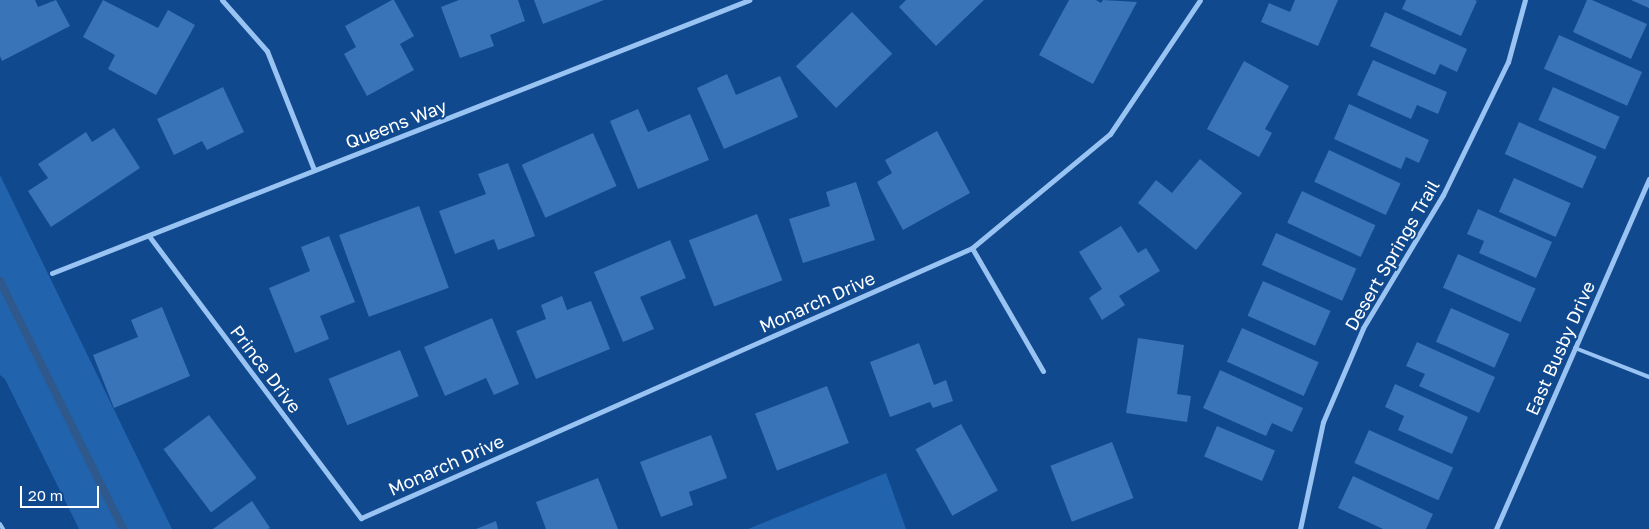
<!DOCTYPE html>
<style>
body{margin:0}
#map{position:relative;width:1649px;height:529px;overflow:hidden;background:#10498e;font-family:"Golos Text",sans-serif}
div>[style]{position:absolute}
[style*='--x']{left:calc(var(--x)*1px);top:calc(var(--y)*1px);width:calc(var(--w)*1px);rotate:calc(var(--a)*1deg)}
.green>*{inset:0;background:#2263ad}
.stream>*{height:8px;margin:-4px;padding:0 4px;transform-origin:4px;border-radius:4px;background:#2f598c}
.building>*{inset:0;background:#3973b8;transform-origin:0 0}
.lane>*{height:4px;margin:-2px;padding:0 2px;transform-origin:2px;border-radius:2px;background:#99c3f2}
.street>*{height:5px;margin:-2.5px;padding:0 2.5px;transform-origin:2.5px;border-radius:2.5px;background:#99c3f2}
span{translate:-50% -50%;white-space:nowrap;text-align:center;line-height:1.15;-webkit-text-stroke:4px #10498e;paint-order:stroke}
.street-label{font-size:18px;color:#fff}
.scale{position:absolute;left:20px;top:486px;width:79px;height:22px;box-sizing:border-box;border:2px solid #fff;border-top:0;padding-left:6px;font-size:15px;line-height:18px;white-space:nowrap;color:#fff;-webkit-text-stroke:4px #10498e;paint-order:stroke}
</style>
<div id="map">
<div class="green">
<i style="clip-path:polygon(0 175px,172px 529px,79px 529px,5px 379px,0 375px)"></i>
<i style="clip-path:polygon(886px 473px,906px 529px,748px 529px)"></i>
</div>
<div class="stream">
<i style="--x:0;--y:281;--w:277;--a:63.6"></i>
</div>
<div class="building">
<i style="clip-path:polygon(0 0,35px 0,38px 7px,56px 0,70px 26px,2px 61px,0 56px)"></i>
<i style="clip-path:polygon(103px 0,158px 28px,168px 10px,195px 25px,156px 95px,108px 69px,115px 55px,83px 37px)"></i>
<i style="clip-path:polygon(392px 0,394px 0,414px 36px,400px 44px,414px 70px,367px 96px,344px 54px,356px 47px,345px 26px)"></i>
<i style="clip-path:polygon(459px 0,518px 0,525px 21px,490px 35px,494px 46px,460px 58px,441px 7px)"></i>
<i style="clip-path:polygon(534px 0,604px 0,543px 24px)"></i>
<i style="clip-path:polygon(906px 0,984px 0,936px 46px,899px 7px)"></i>
<i style="clip-path:polygon(1069px 0,1096px 0,1101px 3px,1103px 0,1137px 2px,1093px 84px,1039px 55px)"></i>
<i style="clip-path:polygon(1295px 0,1338px 0,1318px 46px,1261px 22px,1269px 3px,1290px 12px)"></i>
<i style="clip-path:polygon(1406px 0,1475px 0,1477px 1px,1461px 36px,1402px 9px)"></i>
<i style="clip-path:polygon(1587px 0,1592px 0,1647px 24px,1631px 59px,1573px 32px)"></i>
<i style="clip-path:polygon(1631px 0,1649px 0,1649px 8px)"></i>
<i style="left:852px;top:12px;width:58px;height:78px;rotate:46deg"></i>
<i style="clip-path:polygon(1385px 12px,1467px 49px,1457px 72px,1440px 64px,1435px 75px,1370px 46px)"></i>
<i style="left:1559px;top:35px;width:91px;height:37px;rotate:24deg"></i>
<i style="clip-path:polygon(1373px 60px,1447px 92px,1438px 114px,1417px 105px,1411px 119px,1357px 95px)"></i>
<i style="clip-path:polygon(1244px 61px,1289px 86px,1265px 129px,1272px 133px,1259px 157px,1207px 129px)"></i>
<i style="clip-path:polygon(727px 74px,736px 95px,780px 76px,798px 117px,724px 149px,697px 88px)"></i>
<i style="clip-path:polygon(223px 87px,244px 132px,207px 150px,202px 141px,174px 155px,157px 119px)"></i>
<i style="left:1553px;top:87px;width:73px;height:36px;rotate:24deg"></i>
<i style="clip-path:polygon(1349px 104px,1429px 140px,1419px 163px,1406px 157px,1401px 169px,1334px 139px)"></i>
<i style="clip-path:polygon(638px 109px,648px 132px,690px 114px,709px 160px,638px 189px,610px 121px)"></i>
<i style="left:1519px;top:122px;width:85px;height:35px;rotate:24deg"></i>
<i style="clip-path:polygon(114px 128px,140px 168px,51px 227px,28px 191px,48px 178px,38px 164px,86px 132px,92px 142px)"></i>
<i style="clip-path:polygon(937px 131px,970px 193px,903px 230px,877px 182px,892px 173px,885px 160px)"></i>
<i style="left:593px;top:133px;width:58px;height:78px;rotate:66deg"></i>
<i style="left:1329px;top:150px;width:79px;height:35px;rotate:25deg"></i>
<i style="clip-path:polygon(1200px 159px,1242px 193px,1196px 250px,1138px 203px,1156px 180px,1172px 193px)"></i>
<i style="clip-path:polygon(508px 163px,535px 236px,498px 250px,494px 239px,455px 254px,439px 211px,486px 194px,478px 174px)"></i>
<i style="left:1514px;top:178px;width:62px;height:37px;rotate:24deg"></i>
<i style="clip-path:polygon(856px 182px,875px 240px,803px 263px,789px 219px,830px 206px,826px 192px)"></i>
<i style="left:1302px;top:191px;width:81px;height:35px;rotate:25deg"></i>
<i style="left:419px;top:206px;width:87px;height:85px;rotate:70deg"></i>
<i style="clip-path:polygon(1478px 209px,1552px 242px,1536px 278px,1479px 253px,1484px 241px,1467px 234px)"></i>
<i style="left:757px;top:214px;width:71px;height:73px;rotate:69deg"></i>
<i style="clip-path:polygon(1121px 226px,1138px 253px,1146px 248px,1160px 271px,1119px 296px,1125px 305px,1102px 320px,1089px 298px,1102px 289px,1079px 252px)"></i>
<i style="left:1276px;top:233px;width:88px;height:35px;rotate:24deg"></i>
<i style="clip-path:polygon(329px 236px,355px 302px,320px 316px,329px 339px,295px 353px,269px 288px,310px 271px,301px 247px)"></i>
<i style="clip-path:polygon(670px 240px,686px 278px,640px 297px,654px 329px,623px 342px,594px 272px)"></i>
<i style="left:1458px;top:254px;width:85px;height:37px;rotate:24deg"></i>
<i style="left:1263px;top:281px;width:74px;height:38px;rotate:24deg"></i>
<i style="clip-path:polygon(562px 296px,567px 310px,591px 301px,610px 349px,536px 379px,516px 331px,546px 319px,541px 305px)"></i>
<i style="clip-path:polygon(162px 307px,190px 376px,114px 408px,93px 355px,138px 337px,131px 320px)"></i>
<i style="left:1451px;top:308px;width:64px;height:37px;rotate:24deg"></i>
<i style="clip-path:polygon(492px 318px,519px 384px,494px 395px,486px 378px,445px 396px,424px 347px)"></i>
<i style="left:1242px;top:328px;width:84px;height:37px;rotate:24deg"></i>
<i style="clip-path:polygon(1138px 338px,1184px 345px,1177px 394px,1191px 396px,1187px 422px,1126px 413px)"></i>
<i style="clip-path:polygon(1417px 342px,1495px 377px,1479px 413px,1419px 386px,1425px 374px,1406px 366px)"></i>
<i style="clip-path:polygon(919px 343px,934px 385px,946px 380px,953px 401px,933px 408px,930px 402px,890px 417px,870px 362px)"></i>
<i style="left:400px;top:350px;width:50px;height:77px;rotate:68deg"></i>
<i style="clip-path:polygon(1220px 370px,1303px 408px,1292px 432px,1272px 423px,1266px 436px,1203px 408px)"></i>
<i style="clip-path:polygon(1395px 384px,1468px 417px,1452px 454px,1398px 430px,1404px 416px,1385px 407px)"></i>
<i style="left:827px;top:386px;width:61px;height:77px;rotate:69deg"></i>
<i style="left:209px;top:415px;width:79px;height:57px;rotate:53deg"></i>
<i style="left:961px;top:424px;width:76px;height:52px;rotate:61deg"></i>
<i style="left:1217px;top:426px;width:63px;height:33px;rotate:23deg"></i>
<i style="left:1369px;top:430px;width:92px;height:36px;rotate:24deg"></i>
<i style="clip-path:polygon(711px 435px,727px 478px,689px 492px,693px 505px,661px 517px,640px 462px)"></i>
<i style="left:1112px;top:442px;width:60px;height:66px;rotate:69deg"></i>
<i style="clip-path:polygon(1353px 476px,1433px 514px,1426px 529px,1383px 529px,1338px 508px)"></i>
<i style="clip-path:polygon(598px 478px,618px 529px,546px 529px,536px 502px)"></i>
<i style="clip-path:polygon(252px 501px,270px 528px,268px 529px,213px 529px)"></i>
<i style="clip-path:polygon(496px 521px,498px 529px,476px 529px)"></i>
</div>
<div class="lane">
<i style="--x:1575;--y:348;--w:79;--a:21.4"></i>
<i style="--x:0;--y:524;--w:6;--a:59"></i>
</div>
<div class="street">
<i style="--x:222;--y:0;--w:68;--a:48.6"></i>
<i style="--x:267;--y:51;--w:128;--a:68.4"></i>
<i style="--x:149;--y:236;--w:353;--a:53.1"></i>
<i style="--x:361;--y:518;--w:668;--a:-23.84"></i>
<i style="--x:972;--y:248;--w:179;--a:-39.6"></i>
<i style="--x:1110;--y:134;--w:161;--a:-56.1"></i>
<i style="--x:972;--y:248;--w:142;--a:60"></i>
<i style="--x:52;--y:273;--w:749;--a:-21.39"></i>
<i style="--x:1300;--y:529;--w:109;--a:-77.9"></i>
<i style="--x:1323;--y:422;--w:102;--a:-66.9"></i>
<i style="--x:1363;--y:328;--w:155;--a:-59"></i>
<i style="--x:1443;--y:195;--w:148;--a:-64"></i>
<i style="--x:1508;--y:62;--w:64;--a:-74.7"></i>
<i style="--x:1496;--y:529;--w:382;--a:-66.4"></i>
</div>
<div class="street-label">
<span style="left:396px;top:124px;rotate:-21deg">Queens Way</span>
<span style="left:1392px;top:255px;rotate:-60deg">Desert Springs Trail</span>
<span style="left:817px;top:302px;rotate:-24deg">Monarch Drive</span>
<span style="left:1560px;top:348px;rotate:-66deg">East Busby Drive</span>
<span style="left:266px;top:369px;rotate:53deg">Prince Drive</span>
<span style="left:446px;top:465px;rotate:-24deg">Monarch Drive</span>
</div>
<div class="scale">20 m</div>
</div>
